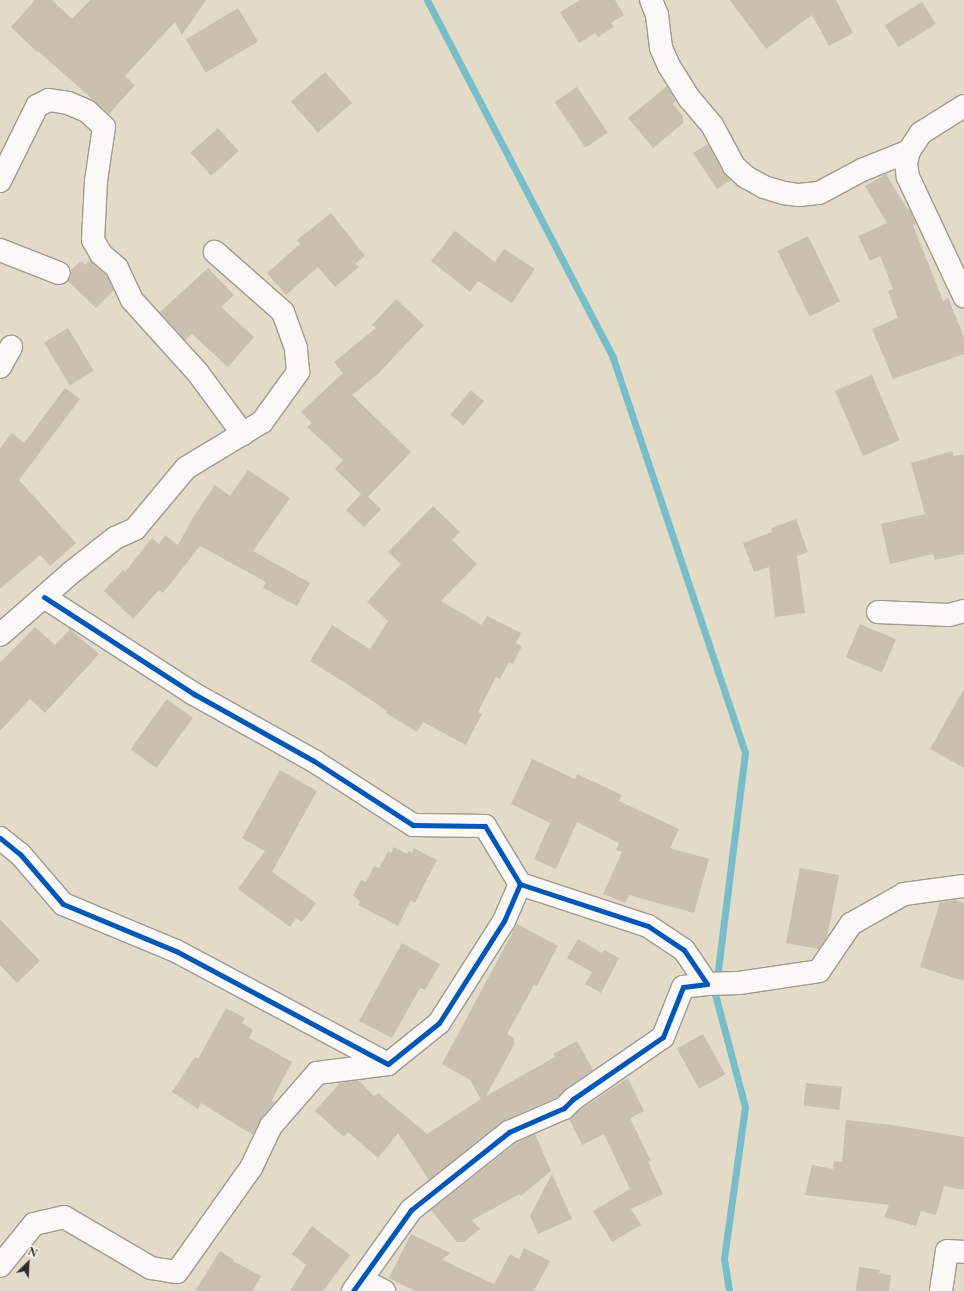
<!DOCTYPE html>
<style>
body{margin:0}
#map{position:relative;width:964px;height:1291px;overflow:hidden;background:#e3dac8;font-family:"EB Garamond",serif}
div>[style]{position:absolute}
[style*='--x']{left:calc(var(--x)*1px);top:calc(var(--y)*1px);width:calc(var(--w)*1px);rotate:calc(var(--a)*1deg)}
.stream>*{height:7px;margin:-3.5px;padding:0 3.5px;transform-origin:3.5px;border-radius:3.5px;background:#78bec8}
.building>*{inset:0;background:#cbc0af;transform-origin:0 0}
.roads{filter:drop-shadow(1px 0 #a09b91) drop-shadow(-1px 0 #a09b91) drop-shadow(0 1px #a09b91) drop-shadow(0 -1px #a09b91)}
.minor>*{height:22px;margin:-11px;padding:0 11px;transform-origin:11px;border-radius:11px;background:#fbf9f7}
.cycleway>*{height:5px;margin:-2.5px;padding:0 2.5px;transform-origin:2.5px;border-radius:2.5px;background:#0057b8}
span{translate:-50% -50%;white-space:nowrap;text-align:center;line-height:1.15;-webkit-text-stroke:4px #fdfcf7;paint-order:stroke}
.north{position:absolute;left:8px;top:1243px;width:40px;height:40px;-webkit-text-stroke:3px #fdfcf7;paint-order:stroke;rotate:24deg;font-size:11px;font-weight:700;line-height:16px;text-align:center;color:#2b2b2b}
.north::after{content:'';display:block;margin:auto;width:14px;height:18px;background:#2b2b2b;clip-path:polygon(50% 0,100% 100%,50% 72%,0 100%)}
</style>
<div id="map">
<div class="stream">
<i style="--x:427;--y:0;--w:403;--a:62.5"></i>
<i style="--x:613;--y:358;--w:416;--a:71.5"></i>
<i style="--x:745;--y:753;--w:243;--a:97.1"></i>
<i style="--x:715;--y:994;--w:117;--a:75.1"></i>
<i style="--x:745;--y:1107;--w:153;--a:97.9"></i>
<i style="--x:724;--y:1259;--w:32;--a:81"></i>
</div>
<div class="building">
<i style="clip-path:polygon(35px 0,52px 0,72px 19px,90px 0,206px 0,182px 35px,175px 22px,125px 76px,135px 85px,109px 114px,38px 51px,37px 52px,11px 27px)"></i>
<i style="clip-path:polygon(580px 0,615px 0,624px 15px,611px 23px,614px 27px,598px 37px,595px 33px,579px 43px,560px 12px)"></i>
<i style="clip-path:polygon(730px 0,836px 0,853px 33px,829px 46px,812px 15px,766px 49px)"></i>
<i style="left:922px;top:2px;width:26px;height:44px;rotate:58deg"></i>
<i style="left:238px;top:8px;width:39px;height:61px;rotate:59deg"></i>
<i style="left:325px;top:72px;width:41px;height:45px;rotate:49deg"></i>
<i style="clip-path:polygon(667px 86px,676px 101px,673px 104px,683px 116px,683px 123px,653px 148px,628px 118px)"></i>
<i style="left:577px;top:87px;width:55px;height:27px;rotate:56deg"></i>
<i style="left:218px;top:128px;width:31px;height:37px;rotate:48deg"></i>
<i style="clip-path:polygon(708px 144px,723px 172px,731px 180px,717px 189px,693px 153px)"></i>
<i style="clip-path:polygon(886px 174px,907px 209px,909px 208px,916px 224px,913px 225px,943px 301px,948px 298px,964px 337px,964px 354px,893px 379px,872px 329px,898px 318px,888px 291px,893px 289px,880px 256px,870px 261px,858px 236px,887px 223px,865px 186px)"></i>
<i style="clip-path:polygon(331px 213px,365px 256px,355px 264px,359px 267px,335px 287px,318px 267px,286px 295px,267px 273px,300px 244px,297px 240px)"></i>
<i style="clip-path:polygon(455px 231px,495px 262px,504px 249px,535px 269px,512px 303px,478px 281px,470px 292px,431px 261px)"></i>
<i style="left:808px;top:236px;width:73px;height:34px;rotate:64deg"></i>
<i style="clip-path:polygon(90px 260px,107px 276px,114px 290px,96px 308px,68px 281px,71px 277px,71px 270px,81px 261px,85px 265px)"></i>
<i style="clip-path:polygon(208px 268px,234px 295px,221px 307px,254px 337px,228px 367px,192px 334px,185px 340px,160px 312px)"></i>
<i style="clip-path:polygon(396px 299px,424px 325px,378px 374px,352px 395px,411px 452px,368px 497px,381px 509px,364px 527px,346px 510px,361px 494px,335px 469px,343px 460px,307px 427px,312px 423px,301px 412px,343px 373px,334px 362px,376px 328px,372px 325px)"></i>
<i style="left:68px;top:328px;width:50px;height:28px;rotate:59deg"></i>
<i style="left:872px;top:375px;width:71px;height:40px;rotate:67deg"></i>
<i style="clip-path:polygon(65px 388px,80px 399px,19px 480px,76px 543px,50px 566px,40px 555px,0 589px,0 448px,12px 433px,24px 443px)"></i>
<i style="left:471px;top:390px;width:17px;height:32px;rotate:40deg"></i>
<i style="clip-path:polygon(952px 451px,954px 456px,964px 454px,964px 554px,935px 560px,933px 554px,890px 564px,881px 524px,925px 514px,911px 463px)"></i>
<i style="clip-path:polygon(248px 470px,290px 498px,253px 551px,310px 583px,297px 606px,263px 588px,266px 582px,200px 546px,163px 593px,159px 590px,133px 619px,104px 591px,123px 570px,125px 572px,152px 538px,159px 544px,165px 535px,178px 545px,194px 516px,215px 485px,230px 496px)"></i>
<i style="clip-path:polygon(433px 506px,460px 532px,452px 540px,477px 564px,441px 601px,482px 625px,487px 616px,521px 633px,516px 643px,522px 646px,513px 664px,509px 662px,500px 679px,496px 677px,478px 712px,482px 714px,466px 745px,423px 722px,417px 732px,386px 713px,387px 711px,347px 684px,310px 661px,332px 625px,370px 649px,388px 621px,367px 602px,401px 564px,388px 552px)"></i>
<i style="clip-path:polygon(796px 519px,808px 552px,797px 556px,805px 613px,775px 617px,769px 567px,754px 572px,743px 543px,772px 532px,771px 528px)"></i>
<i style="left:860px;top:624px;width:39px;height:36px;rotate:23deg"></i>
<i style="clip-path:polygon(35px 627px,55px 645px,70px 629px,99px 654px,45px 713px,30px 699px,0 731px,0 663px)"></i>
<i style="clip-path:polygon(964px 689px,964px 768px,930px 749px)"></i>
<i style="left:167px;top:699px;width:32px;height:62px;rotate:36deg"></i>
<i style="clip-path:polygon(532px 759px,575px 779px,577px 774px,622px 795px,619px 801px,679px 829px,670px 848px,709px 859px,694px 913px,629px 895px,625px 903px,603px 894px,622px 852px,616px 850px,619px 843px,577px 822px,556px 869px,534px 859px,550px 823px,511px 804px)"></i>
<i style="clip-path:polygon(280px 770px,317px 791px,272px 872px,316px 903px,302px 922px,296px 918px,290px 927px,238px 889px,265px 851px,242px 838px)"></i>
<i style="clip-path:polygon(394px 847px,407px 854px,409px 851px,412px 853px,414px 848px,437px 860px,415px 903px,411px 900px,398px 926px,358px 905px,360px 901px,353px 896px,361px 880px,366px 882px,374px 866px,379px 868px,388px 851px,391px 853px)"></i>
<i style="clip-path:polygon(800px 868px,839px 875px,827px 937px,819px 949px,786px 943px)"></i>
<i style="clip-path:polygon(955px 900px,964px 903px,964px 981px,920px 967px,940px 902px)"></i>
<i style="clip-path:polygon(0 919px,40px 961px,17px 983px,0 965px)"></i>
<i style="clip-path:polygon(517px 924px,558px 946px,537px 986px,534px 985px,507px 1034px,514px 1038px,514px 1045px,486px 1096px,555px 1057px,553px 1054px,577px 1041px,593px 1070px,566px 1089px,557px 1097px,501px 1122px,429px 1180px,398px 1133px,378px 1158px,348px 1132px,344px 1137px,315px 1111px,340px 1083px,358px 1080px,374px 1096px,378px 1093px,427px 1134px,481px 1099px,470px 1080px,442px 1064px)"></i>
<i style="clip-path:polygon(578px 939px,602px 953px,604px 950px,619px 958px,601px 993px,585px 984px,592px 972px,567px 958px)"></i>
<i style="clip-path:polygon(402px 943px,440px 964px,425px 990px,420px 988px,392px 1038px,359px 1021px)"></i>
<i style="clip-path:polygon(226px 1008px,245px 1018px,242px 1023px,253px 1030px,249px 1038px,292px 1062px,272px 1100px,275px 1102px,261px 1118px,253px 1135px,201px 1103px,198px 1109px,172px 1092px,195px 1057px,198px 1059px)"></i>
<i style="left:703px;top:1034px;width:46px;height:30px;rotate:61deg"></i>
<i style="clip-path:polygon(628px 1078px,644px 1111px,630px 1118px,651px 1161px,648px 1162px,663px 1194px,631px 1209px,641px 1225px,612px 1242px,593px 1211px,630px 1189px,604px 1134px,582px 1145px,569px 1119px,581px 1109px)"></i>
<i style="left:806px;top:1083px;width:36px;height:23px;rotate:6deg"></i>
<i style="clip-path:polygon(846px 1120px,892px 1125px,964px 1137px,964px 1190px,944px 1186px,936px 1215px,921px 1211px,916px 1226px,884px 1217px,889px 1205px,805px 1195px,812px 1165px,833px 1169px,834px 1161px,842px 1162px)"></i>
<i style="clip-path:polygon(535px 1134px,551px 1171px,521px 1196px,520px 1194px,472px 1220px,480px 1229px,464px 1242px,457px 1242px,431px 1210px,516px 1143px)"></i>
<i style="clip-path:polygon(552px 1174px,572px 1219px,538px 1234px,530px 1216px)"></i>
<i style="clip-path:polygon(312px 1226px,350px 1255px,323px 1291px,290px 1291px,306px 1265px,292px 1254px)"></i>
<i style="clip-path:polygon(411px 1234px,450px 1253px,442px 1260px,494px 1284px,510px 1254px,519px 1259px,524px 1248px,550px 1261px,534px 1291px,415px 1291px,389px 1278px)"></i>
<i style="clip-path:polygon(220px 1251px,234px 1260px,233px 1261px,261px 1276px,253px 1291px,195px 1291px)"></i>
<i style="clip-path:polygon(859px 1267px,880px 1270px,879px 1273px,891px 1275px,889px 1291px,856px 1291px)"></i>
</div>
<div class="roads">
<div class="minor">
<i style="--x:651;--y:0;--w:16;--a:68"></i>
<i style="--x:657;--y:15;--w:33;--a:83"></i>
<i style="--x:661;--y:48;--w:20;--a:66"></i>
<i style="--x:669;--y:66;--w:39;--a:58"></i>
<i style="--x:690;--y:99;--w:34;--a:50"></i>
<i style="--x:712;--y:125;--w:47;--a:61.8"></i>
<i style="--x:734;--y:166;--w:16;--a:43"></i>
<i style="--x:746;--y:177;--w:21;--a:29"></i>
<i style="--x:764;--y:187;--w:21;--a:17"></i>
<i style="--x:784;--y:193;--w:15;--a:8"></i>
<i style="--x:799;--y:195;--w:20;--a:-6"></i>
<i style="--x:819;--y:193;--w:49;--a:-28.1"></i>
<i style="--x:862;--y:170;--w:51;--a:-22"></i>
<i style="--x:964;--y:106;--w:51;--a:147.9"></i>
<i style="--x:921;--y:133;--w:22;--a:124"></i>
<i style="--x:909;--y:151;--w:12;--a:104"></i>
<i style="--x:906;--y:163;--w:14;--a:82"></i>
<i style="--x:908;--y:177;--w:132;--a:64.8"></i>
<i style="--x:0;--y:181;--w:84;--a:-63.7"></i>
<i style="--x:37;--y:106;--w:13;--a:-27"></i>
<i style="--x:49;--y:100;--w:19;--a:9"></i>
<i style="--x:68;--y:103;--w:21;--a:23"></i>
<i style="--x:87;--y:111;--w:23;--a:43"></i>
<i style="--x:104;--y:127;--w:55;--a:98.4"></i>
<i style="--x:96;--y:181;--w:59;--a:92.9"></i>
<i style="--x:93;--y:240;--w:16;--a:60"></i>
<i style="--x:101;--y:254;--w:21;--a:41"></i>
<i style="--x:117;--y:268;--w:35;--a:65"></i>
<i style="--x:132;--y:300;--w:98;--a:47.9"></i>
<i style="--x:198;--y:373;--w:76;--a:53.6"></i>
<i style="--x:0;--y:250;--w:63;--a:21.3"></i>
<i style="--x:0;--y:367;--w:23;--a:-61"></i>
<i style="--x:44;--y:597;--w:179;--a:32.9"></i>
<i style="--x:194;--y:694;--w:137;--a:29.2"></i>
<i style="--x:314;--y:761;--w:118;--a:32.9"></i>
<i style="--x:413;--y:825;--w:72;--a:0.8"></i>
<i style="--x:485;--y:826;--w:68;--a:58.9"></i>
<i style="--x:520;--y:884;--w:135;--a:18.2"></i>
<i style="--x:648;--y:926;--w:43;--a:33.7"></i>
<i style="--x:684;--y:950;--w:41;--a:55.9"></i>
<i style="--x:707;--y:984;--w:24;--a:173"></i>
<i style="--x:683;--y:987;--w:54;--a:111.8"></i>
<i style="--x:663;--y:1037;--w:109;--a:145.4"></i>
<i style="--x:573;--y:1099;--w:13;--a:135"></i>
<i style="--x:564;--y:1108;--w:60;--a:156.4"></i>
<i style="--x:509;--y:1132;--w:125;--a:141.5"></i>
<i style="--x:411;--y:1210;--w:100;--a:125.6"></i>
<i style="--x:878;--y:612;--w:71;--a:2.4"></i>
<i style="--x:949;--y:615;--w:16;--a:-15"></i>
<i style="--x:0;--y:635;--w:96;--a:-41.2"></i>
<i style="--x:72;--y:572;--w:55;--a:-38.3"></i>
<i style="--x:115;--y:538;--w:22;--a:-24"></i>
<i style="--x:135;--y:529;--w:80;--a:-50.1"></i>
<i style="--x:186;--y:468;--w:89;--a:-31.2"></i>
<i style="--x:262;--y:422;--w:62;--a:-54.2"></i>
<i style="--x:298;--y:372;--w:24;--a:-95"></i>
<i style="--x:296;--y:348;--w:38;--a:-110"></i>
<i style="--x:283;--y:312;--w:91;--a:-138.6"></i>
<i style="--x:0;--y:838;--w:26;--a:39"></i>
<i style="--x:20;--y:854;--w:66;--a:49.3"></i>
<i style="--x:63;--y:904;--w:122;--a:22.6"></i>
<i style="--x:176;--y:951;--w:240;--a:28.1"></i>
<i style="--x:388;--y:1064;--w:65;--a:-38.8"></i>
<i style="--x:439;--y:1023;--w:121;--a:-57.5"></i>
<i style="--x:504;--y:921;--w:40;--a:-66.6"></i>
<i style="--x:707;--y:984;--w:32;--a:-2"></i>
<i style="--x:739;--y:983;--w:81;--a:-8.5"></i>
<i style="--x:819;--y:971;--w:57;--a:-55.8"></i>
<i style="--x:851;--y:924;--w:61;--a:-29.5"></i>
<i style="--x:904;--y:894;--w:61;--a:-7.6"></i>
<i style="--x:0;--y:1266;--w:54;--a:-51"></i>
<i style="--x:34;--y:1224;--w:31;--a:-13"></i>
<i style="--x:64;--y:1217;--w:101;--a:30.4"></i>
<i style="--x:151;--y:1268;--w:26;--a:9"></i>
<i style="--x:177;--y:1272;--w:128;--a:-54.6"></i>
<i style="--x:251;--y:1168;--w:47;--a:-64.5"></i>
<i style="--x:271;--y:1126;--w:70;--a:-49"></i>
<i style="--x:317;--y:1073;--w:72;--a:-7.2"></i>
<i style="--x:362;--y:1280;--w:25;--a:27"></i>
<i style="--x:941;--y:1291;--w:40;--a:-81.5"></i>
<i style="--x:947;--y:1251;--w:17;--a:3"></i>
</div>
</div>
<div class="cycleway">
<i style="--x:44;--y:597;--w:179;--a:32.9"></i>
<i style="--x:194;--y:694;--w:137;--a:29.2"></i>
<i style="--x:314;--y:761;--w:118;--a:32.9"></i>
<i style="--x:413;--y:825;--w:72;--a:0.8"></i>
<i style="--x:485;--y:826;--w:68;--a:58.9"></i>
<i style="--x:520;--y:884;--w:135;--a:18.2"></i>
<i style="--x:648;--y:926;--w:43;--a:33.7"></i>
<i style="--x:684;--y:950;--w:41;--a:55.9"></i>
<i style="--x:707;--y:984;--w:24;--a:173"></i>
<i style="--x:683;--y:987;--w:54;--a:111.8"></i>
<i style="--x:663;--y:1037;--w:109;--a:145.4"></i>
<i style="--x:573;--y:1099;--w:13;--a:135"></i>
<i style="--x:564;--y:1108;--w:60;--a:156.4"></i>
<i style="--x:509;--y:1132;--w:125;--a:141.5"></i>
<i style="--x:411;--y:1210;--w:100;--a:125.6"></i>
<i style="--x:0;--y:838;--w:26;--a:39"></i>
<i style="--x:20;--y:854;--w:66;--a:49.3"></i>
<i style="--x:63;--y:904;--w:122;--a:22.6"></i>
<i style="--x:176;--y:951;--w:240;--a:28.1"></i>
<i style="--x:388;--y:1064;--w:65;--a:-38.8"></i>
<i style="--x:439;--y:1023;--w:121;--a:-57.5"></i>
<i style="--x:504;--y:921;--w:40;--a:-66.6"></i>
</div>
<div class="north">N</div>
</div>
